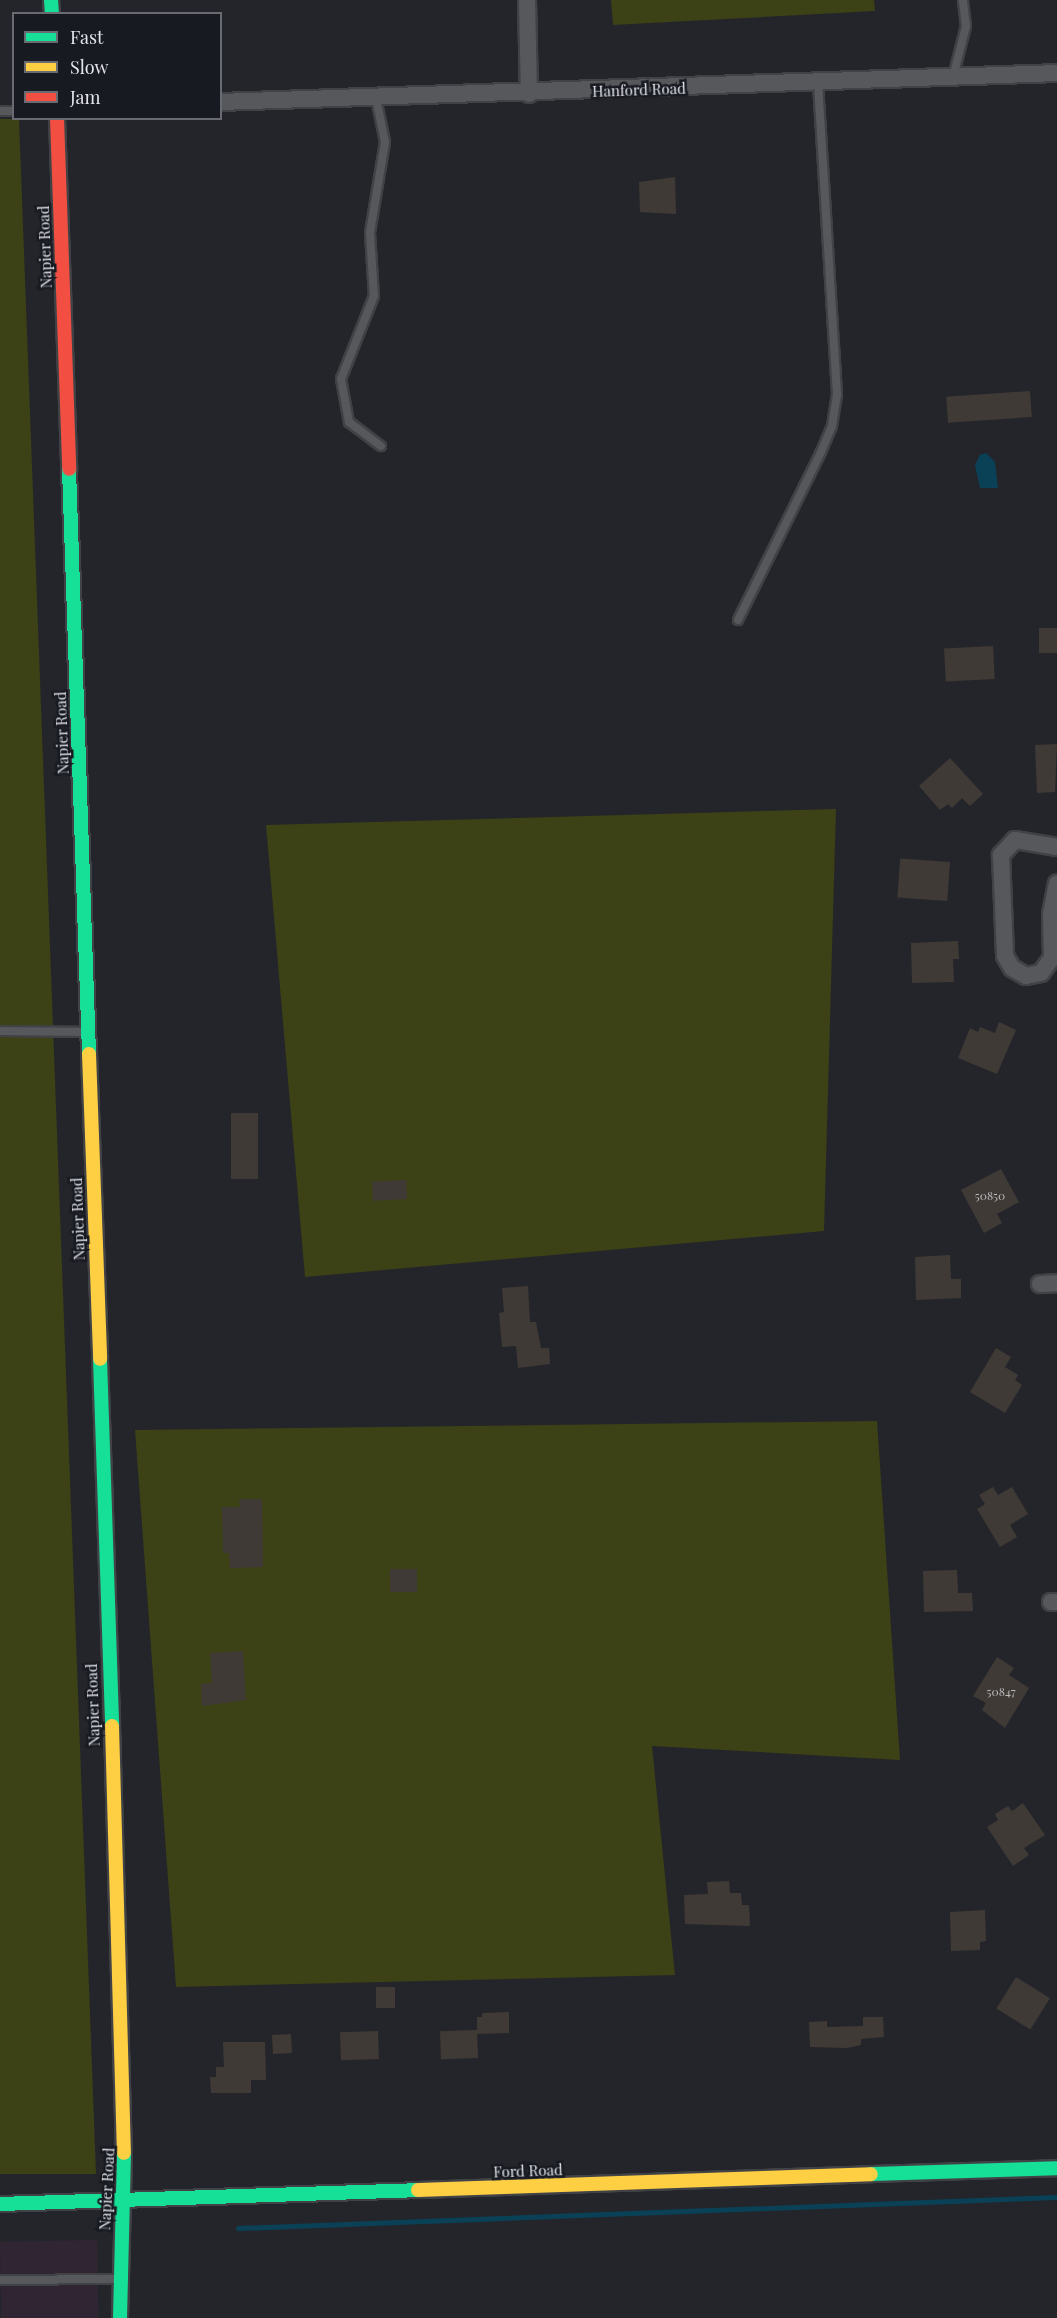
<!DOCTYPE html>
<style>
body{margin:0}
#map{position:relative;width:1057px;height:2318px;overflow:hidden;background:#24252a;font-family:"Playfair Display",serif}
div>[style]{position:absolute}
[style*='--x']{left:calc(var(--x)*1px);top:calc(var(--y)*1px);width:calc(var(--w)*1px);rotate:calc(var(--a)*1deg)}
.education>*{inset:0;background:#302633;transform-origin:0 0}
.green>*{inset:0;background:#3c4116}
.water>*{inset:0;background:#0a4157}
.stream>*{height:5px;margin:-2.5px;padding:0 2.5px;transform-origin:2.5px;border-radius:2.5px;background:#0a4157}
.building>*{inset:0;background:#403a36;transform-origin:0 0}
.roads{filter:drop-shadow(2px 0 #414245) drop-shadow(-2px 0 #414245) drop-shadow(0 2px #414245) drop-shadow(0 -2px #414245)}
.lane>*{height:8px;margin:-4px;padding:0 4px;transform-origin:4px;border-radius:4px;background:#57585b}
.street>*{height:16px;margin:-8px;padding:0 8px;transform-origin:8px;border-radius:8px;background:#57585b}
.fast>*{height:14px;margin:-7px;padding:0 7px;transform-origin:7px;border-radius:7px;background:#16e098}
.slow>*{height:14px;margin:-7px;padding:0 7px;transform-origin:7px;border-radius:7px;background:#ffcf43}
.jam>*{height:14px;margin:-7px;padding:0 7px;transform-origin:7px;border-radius:7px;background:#f24e42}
span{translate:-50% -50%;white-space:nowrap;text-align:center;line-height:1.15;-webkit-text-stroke:5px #181a22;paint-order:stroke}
.number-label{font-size:12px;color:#bbbabe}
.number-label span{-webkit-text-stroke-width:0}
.street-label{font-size:15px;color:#e4e5eb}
.legend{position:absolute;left:12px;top:12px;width:210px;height:108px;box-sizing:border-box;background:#181a22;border:2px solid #6a6b72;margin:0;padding:8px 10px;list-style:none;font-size:18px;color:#e4e5eb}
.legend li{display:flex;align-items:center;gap:12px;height:30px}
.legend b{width:30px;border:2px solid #6a6b72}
</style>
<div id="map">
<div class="education">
<i style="left:97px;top:2240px;width:78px;height:97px;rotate:89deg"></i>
</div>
<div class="green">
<i style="clip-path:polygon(611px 0,874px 0,875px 11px,613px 25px)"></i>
<i style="clip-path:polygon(0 119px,19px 119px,96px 2174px,0 2174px)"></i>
<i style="clip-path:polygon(836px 809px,824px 1231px,305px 1277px,266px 825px)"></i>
<i style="clip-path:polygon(877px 1421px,900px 1760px,652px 1746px,675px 1975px,176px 1987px,135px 1430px)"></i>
</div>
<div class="water">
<i style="clip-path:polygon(986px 453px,995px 462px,998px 488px,980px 488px,975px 465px,980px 455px)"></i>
</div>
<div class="stream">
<i style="--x:238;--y:2228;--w:820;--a:-2.17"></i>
</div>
<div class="building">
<i style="clip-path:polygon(675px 177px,676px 214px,640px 212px,639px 182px)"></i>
<i style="left:1030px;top:391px;width:26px;height:84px;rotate:86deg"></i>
<i style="left:1039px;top:628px;width:18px;height:25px"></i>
<i style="left:993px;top:646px;width:33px;height:49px;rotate:87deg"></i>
<i style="clip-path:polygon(1057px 744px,1055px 792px,1037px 793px,1035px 745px)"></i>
<i style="clip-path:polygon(950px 758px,983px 794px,970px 806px,962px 798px,952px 808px,948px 804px,940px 810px,919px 786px)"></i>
<i style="left:950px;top:862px;width:39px;height:50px;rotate:94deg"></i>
<i style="clip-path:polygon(958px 941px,959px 959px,953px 959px,954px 982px,912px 983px,911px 943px)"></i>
<i style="clip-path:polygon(999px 1022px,1016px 1030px,997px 1074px,958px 1058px,970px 1028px,978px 1032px,980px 1027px,995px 1033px)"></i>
<i style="left:231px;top:1113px;width:27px;height:66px"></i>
<i style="clip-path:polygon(1001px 1169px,1019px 1202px,997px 1214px,1002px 1223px,984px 1233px,961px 1190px)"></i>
<i style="left:406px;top:1180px;width:19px;height:34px;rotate:87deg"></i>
<i style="clip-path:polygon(950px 1255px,951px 1279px,961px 1279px,961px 1298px,916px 1300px,915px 1257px)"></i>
<i style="clip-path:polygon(528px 1286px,530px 1322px,536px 1322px,541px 1348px,549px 1348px,550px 1364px,518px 1368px,516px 1346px,502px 1347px,499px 1313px,504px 1312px,502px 1288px)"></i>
<i style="clip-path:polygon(996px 1348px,1011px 1357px,1005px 1367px,1018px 1375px,1015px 1380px,1022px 1385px,1005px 1413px,970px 1392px)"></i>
<i style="clip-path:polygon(993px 1487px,998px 1495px,1012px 1487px,1028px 1514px,1010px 1525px,1017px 1537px,1000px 1547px,977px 1509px,985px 1504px,979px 1495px)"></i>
<i style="clip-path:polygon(239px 1499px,262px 1499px,263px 1567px,230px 1568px,229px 1553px,223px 1553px,222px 1507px,240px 1507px)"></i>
<i style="left:417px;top:1569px;width:23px;height:27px;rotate:90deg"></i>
<i style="clip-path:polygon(957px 1570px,958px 1593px,972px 1593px,973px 1611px,924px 1612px,923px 1571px)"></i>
<i style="clip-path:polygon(243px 1651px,246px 1700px,202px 1706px,201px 1684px,212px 1683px,210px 1653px)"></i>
<i style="clip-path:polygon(997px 1657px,1014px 1668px,1009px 1675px,1029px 1688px,1005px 1728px,982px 1710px,986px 1703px,973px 1696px)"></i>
<i style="clip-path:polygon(1023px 1803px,1045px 1835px,1024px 1848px,1029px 1855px,1013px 1866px,987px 1827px,998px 1820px,995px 1814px,1008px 1806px,1012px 1811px)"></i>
<i style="clip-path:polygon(729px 1881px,730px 1893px,741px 1893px,742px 1905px,749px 1905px,750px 1926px,685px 1924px,684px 1895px,708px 1894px,707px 1882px)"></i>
<i style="clip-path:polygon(985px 1910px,986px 1941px,980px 1942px,980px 1950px,951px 1951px,950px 1912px)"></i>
<i style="left:1016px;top:1977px;width:40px;height:37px;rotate:32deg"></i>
<i style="left:376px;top:1987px;width:19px;height:21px"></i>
<i style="clip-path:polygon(509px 2012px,509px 2033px,477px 2034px,477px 2017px,482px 2017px,482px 2013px)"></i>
<i style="clip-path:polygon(863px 2017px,883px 2017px,884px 2037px,861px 2039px,861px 2045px,847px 2048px,810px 2047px,809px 2022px,827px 2021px,827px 2027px,863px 2026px)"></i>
<i style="left:477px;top:2030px;width:28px;height:37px;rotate:88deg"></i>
<i style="left:378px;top:2031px;width:28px;height:38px;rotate:88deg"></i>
<i style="left:291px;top:2034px;width:19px;height:19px;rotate:87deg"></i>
<i style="clip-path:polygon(223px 2042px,265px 2042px,266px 2080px,251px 2080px,251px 2093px,211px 2093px,210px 2077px,216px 2077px,216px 2067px,224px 2067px)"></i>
</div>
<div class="roads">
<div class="lane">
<i style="--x:953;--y:77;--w:53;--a:-75.7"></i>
<i style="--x:966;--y:26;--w:26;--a:-97"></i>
<i style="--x:376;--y:98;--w:45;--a:78.4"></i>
<i style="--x:385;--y:142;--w:92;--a:99.4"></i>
<i style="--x:370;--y:233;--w:63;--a:86.4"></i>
<i style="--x:374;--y:296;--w:89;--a:111.7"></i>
<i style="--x:341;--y:379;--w:44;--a:79.5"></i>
<i style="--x:349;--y:422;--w:40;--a:37"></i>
<i style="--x:0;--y:111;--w:14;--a:0"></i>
<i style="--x:738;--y:620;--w:187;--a:-63.7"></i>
<i style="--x:821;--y:452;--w:28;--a:-67"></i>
<i style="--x:832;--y:426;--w:32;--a:-81"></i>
<i style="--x:837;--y:394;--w:312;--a:-93.5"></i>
<i style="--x:0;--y:1031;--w:88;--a:0.7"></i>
<i style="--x:0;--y:2280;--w:119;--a:-0.5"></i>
</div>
<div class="street">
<i style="--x:527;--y:0;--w:94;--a:88.8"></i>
<i style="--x:220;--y:102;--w:838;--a:-1.98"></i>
<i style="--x:1057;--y:847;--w:43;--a:-170.5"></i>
<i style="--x:1015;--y:840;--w:21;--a:133"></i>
<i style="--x:1001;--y:855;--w:101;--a:87.7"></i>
<i style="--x:1005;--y:956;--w:14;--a:60"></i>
<i style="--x:1012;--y:968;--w:16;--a:30"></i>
<i style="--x:1026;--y:976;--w:15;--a:-11"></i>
<i style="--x:1041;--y:973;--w:19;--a:-54"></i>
<i style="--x:1052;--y:958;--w:44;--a:-91.3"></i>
<i style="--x:1051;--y:914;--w:31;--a:-79"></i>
<i style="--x:1040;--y:1284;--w:17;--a:-3"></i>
<i style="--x:1051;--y:1602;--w:6;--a:0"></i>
</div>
<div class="fast">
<i style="--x:51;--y:0;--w:14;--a:86"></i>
<i style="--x:69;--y:469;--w:585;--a:88.04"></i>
<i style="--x:100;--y:1359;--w:367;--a:88.1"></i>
<i style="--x:871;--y:2174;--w:186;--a:-1.8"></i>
<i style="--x:0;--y:2204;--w:418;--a:-1.9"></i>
<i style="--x:120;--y:2318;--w:165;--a:-88.6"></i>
</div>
<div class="slow">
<i style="--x:89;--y:1054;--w:305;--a:87.9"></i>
<i style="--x:112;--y:1726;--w:427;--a:88.4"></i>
<i style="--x:418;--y:2190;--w:453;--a:-2"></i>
</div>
<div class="jam">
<i style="--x:57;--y:118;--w:351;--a:88"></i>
</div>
</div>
<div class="number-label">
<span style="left:990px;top:1196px">50850</span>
<span style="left:1001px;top:1692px">50847</span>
</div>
<div class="street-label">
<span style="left:639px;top:90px;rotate:-2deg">Hanford Road</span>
<span style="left:45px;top:247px;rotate:-92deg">Napier Road</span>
<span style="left:62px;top:733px;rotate:-92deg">Napier Road</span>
<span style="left:78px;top:1219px;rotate:-92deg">Napier Road</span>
<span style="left:93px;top:1705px;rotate:-92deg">Napier Road</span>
<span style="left:528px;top:2171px;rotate:-2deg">Ford Road</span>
<span style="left:107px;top:2189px;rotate:-87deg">Napier Road</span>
</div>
<ul class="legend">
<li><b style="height:8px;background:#16e098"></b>Fast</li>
<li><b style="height:8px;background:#ffcf43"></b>Slow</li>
<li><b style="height:8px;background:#f24e42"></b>Jam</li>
</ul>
</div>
